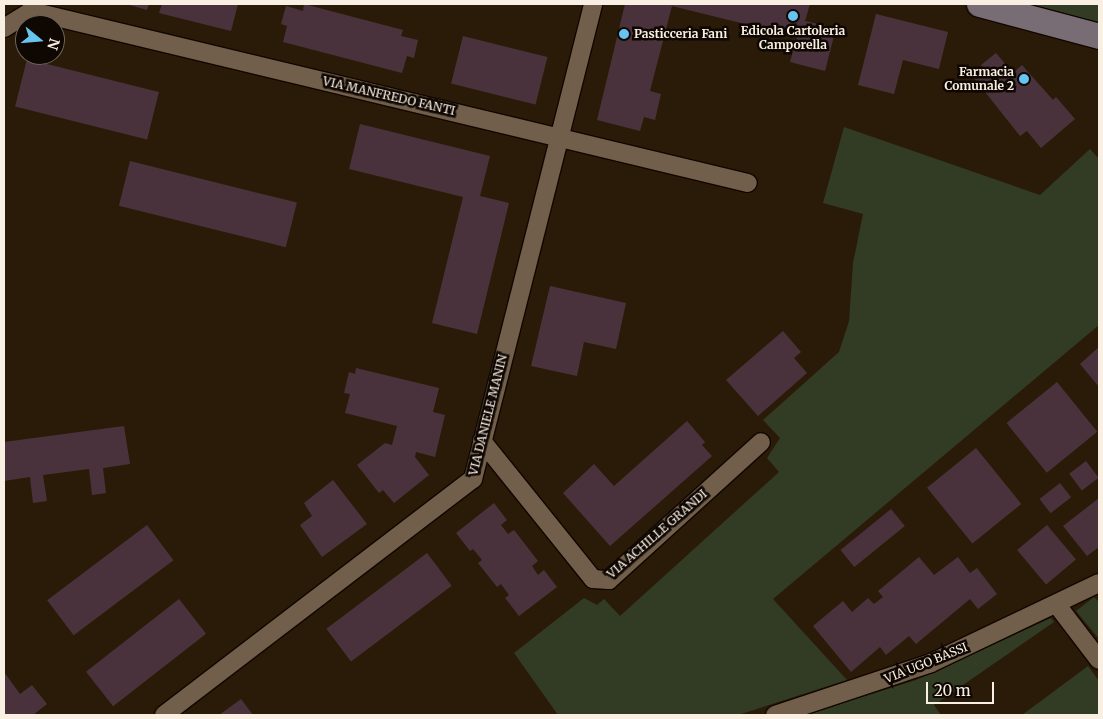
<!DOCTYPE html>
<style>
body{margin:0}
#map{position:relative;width:1103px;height:719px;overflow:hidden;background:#2a1b08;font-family:Merriweather,serif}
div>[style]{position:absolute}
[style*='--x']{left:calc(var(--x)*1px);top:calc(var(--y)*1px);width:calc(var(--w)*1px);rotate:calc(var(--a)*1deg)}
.green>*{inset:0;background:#323b23}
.building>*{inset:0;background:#4a323c;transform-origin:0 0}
.roads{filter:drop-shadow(1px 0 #120600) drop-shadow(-1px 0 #120600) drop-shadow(0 1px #120600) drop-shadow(0 -1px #120600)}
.minor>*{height:18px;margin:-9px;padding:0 9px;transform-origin:9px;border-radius:9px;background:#715f4b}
.secondary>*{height:25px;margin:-12.5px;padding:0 12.5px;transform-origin:12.5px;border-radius:12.5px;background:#796d75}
.dots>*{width:14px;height:14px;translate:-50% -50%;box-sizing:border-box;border:2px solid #0e0702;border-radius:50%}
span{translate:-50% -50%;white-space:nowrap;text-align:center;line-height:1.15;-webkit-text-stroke:5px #0e0702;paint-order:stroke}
.poi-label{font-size:12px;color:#f9efe3;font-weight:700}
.left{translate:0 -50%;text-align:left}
.right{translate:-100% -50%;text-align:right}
.street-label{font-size:12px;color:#f9efe3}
.frame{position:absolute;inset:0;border:5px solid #f9efe3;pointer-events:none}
.north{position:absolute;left:15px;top:15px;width:50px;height:50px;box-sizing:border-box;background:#0e0702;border:1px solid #6c645c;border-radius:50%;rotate:107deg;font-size:14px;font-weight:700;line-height:20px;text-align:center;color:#f9efe3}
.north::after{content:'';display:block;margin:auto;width:18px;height:22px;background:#67c4f0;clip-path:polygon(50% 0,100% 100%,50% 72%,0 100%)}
.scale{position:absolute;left:926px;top:682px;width:68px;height:22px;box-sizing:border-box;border:2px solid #f9efe3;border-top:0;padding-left:6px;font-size:15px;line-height:18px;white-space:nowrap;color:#f9efe3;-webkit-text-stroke:4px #0e0702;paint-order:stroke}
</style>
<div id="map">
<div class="green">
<i style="clip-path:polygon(1015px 4px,1099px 4px,1099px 26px)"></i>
<i style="clip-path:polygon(844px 127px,1040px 195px,1090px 149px,1099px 159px,1099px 325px,773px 599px,847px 680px,738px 715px,558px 715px,514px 653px,584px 598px,597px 605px,604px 599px,620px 616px,779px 472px,767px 458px,780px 438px,763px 420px,839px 352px,849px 321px,853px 263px,863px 214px,823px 203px)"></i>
<i style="clip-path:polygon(1094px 597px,1099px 602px,1099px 639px,1076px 611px)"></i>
<i style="clip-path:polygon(1051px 618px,1054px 622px,934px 705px,941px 715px,805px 715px,916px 680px)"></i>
<i style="clip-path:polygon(1088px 666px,1099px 681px,1099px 715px,1022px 715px)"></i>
</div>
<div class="building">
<i style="clip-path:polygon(126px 4px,149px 4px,147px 10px)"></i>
<i style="clip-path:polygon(162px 4px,238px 4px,231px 31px,159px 13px)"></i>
<i style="clip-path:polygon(304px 4px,403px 30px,401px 36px,418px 40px,414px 58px,407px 56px,402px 73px,283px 42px,287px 26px,281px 24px,286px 6px,303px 11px)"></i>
<i style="clip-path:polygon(625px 4px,810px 4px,805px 21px,836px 28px,825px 71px,790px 62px,797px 37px,672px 6px,650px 91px,661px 94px,655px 120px,644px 117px,640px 131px,597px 120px)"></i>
<i style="clip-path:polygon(876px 14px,948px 32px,939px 69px,903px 60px,894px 94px,858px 85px)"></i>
<i style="left:463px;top:36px;width:87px;height:49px;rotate:14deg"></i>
<i style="clip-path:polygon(996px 53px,1013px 73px,1022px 65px,1053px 100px,1056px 97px,1075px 119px,1041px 148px,1027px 131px,1020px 136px,974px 78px,984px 70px,981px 65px)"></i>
<i style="left:27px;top:59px;width:136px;height:49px;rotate:14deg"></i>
<i style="clip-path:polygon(360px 124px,490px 156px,480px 196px,509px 203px,477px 334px,432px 323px,463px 197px,349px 169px)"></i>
<i style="left:130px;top:161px;width:172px;height:46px;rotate:14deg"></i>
<i style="clip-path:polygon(550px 286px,626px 303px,616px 349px,584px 342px,577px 376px,531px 366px)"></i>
<i style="clip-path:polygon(783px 331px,801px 352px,794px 358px,807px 373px,758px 416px,726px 380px)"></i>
<i style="clip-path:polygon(1099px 347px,1099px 387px,1080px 364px)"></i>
<i style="clip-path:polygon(356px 368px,439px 388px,433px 412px,445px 415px,435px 457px,416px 452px,415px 457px,429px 475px,394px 503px,383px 490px,379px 493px,357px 465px,385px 443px,392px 445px,397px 426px,345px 413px,350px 394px,344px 393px,349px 372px,355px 374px)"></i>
<i style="left:1057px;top:382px;width:64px;height:65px;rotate:51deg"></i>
<i style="clip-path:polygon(687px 421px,705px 442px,702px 445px,712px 456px,610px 546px,563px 493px,594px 464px,614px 486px)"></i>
<i style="clip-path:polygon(124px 426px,130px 464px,103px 468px,106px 493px,92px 495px,89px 469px,43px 475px,47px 501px,33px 503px,30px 477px,4px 481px,4px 442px)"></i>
<i style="left:976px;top:448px;width:72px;height:63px;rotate:51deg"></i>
<i style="left:1086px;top:461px;width:21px;height:21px;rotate:53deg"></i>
<i style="clip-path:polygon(333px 480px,367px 524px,322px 557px,300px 525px,312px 516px,304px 503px)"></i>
<i style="left:1060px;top:483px;width:18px;height:26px;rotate:52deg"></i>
<i style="clip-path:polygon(1099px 498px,1099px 547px,1087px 556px,1063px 526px)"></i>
<i style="clip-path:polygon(494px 503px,507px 520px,501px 525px,508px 534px,514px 530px,538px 561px,532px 566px,538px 575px,544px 570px,557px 587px,519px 616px,505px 598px,509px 595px,501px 584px,497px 587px,478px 563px,482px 560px,473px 549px,470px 551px,456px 533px)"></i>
<i style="left:891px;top:509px;width:22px;height:65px;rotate:51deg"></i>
<i style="left:147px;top:525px;width:44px;height:125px;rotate:53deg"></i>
<i style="left:1047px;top:525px;width:45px;height:39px;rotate:50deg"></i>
<i style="left:427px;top:553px;width:41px;height:126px;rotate:53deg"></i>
<i style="clip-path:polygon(919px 557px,934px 575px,958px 557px,970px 573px,977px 568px,997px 594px,978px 609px,970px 599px,916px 644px,909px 636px,886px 655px,880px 647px,851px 672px,813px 626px,843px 601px,852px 612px,868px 598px,874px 604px,883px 597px,878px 591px)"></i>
<i style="left:179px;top:599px;width:44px;height:118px;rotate:52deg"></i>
<i style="clip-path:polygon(4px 672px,20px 694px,32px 685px,47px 704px,33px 715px,4px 715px)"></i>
<i style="clip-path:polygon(241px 699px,253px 715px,219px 715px)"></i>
</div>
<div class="roads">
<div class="minor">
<i style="--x:31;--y:11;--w:737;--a:13.49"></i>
<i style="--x:4;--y:28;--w:32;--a:-32"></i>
<i style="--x:31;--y:11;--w:7;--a:-74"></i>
<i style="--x:482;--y:441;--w:177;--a:51.2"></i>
<i style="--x:593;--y:579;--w:16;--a:4"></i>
<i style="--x:609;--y:580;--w:205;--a:-42.2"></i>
<i style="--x:1057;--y:605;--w:69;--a:52.6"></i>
<i style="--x:164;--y:715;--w:389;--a:-37.4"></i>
<i style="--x:473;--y:479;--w:490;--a:-75.8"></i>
<i style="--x:775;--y:715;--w:164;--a:-18.4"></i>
<i style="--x:931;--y:663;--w:186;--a:-25.5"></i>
</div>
<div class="secondary">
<i style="--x:979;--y:4;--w:124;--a:14.9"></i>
</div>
</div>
<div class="dots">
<i style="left:793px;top:16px;background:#67c4f0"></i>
<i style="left:624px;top:34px;background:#67c4f0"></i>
<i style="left:1024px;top:79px;background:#67c4f0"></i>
</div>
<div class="poi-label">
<span style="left:793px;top:38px">Edicola Cartoleria<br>Camporella</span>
<span class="left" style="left:634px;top:34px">Pasticceria Fani</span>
<span class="right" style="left:1014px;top:79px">Farmacia<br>Comunale 2</span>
</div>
<div class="street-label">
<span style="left:389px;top:96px;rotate:13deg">VIA MANFREDO FANTI</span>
<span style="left:488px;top:415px;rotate:-76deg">VIA DANIELE MANIN</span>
<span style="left:657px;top:534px;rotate:-41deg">VIA ACHILLE GRANDI</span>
<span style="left:926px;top:663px;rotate:-22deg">VIA UGO BASSI</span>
</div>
<div class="frame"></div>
<div class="north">N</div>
<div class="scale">20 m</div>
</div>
